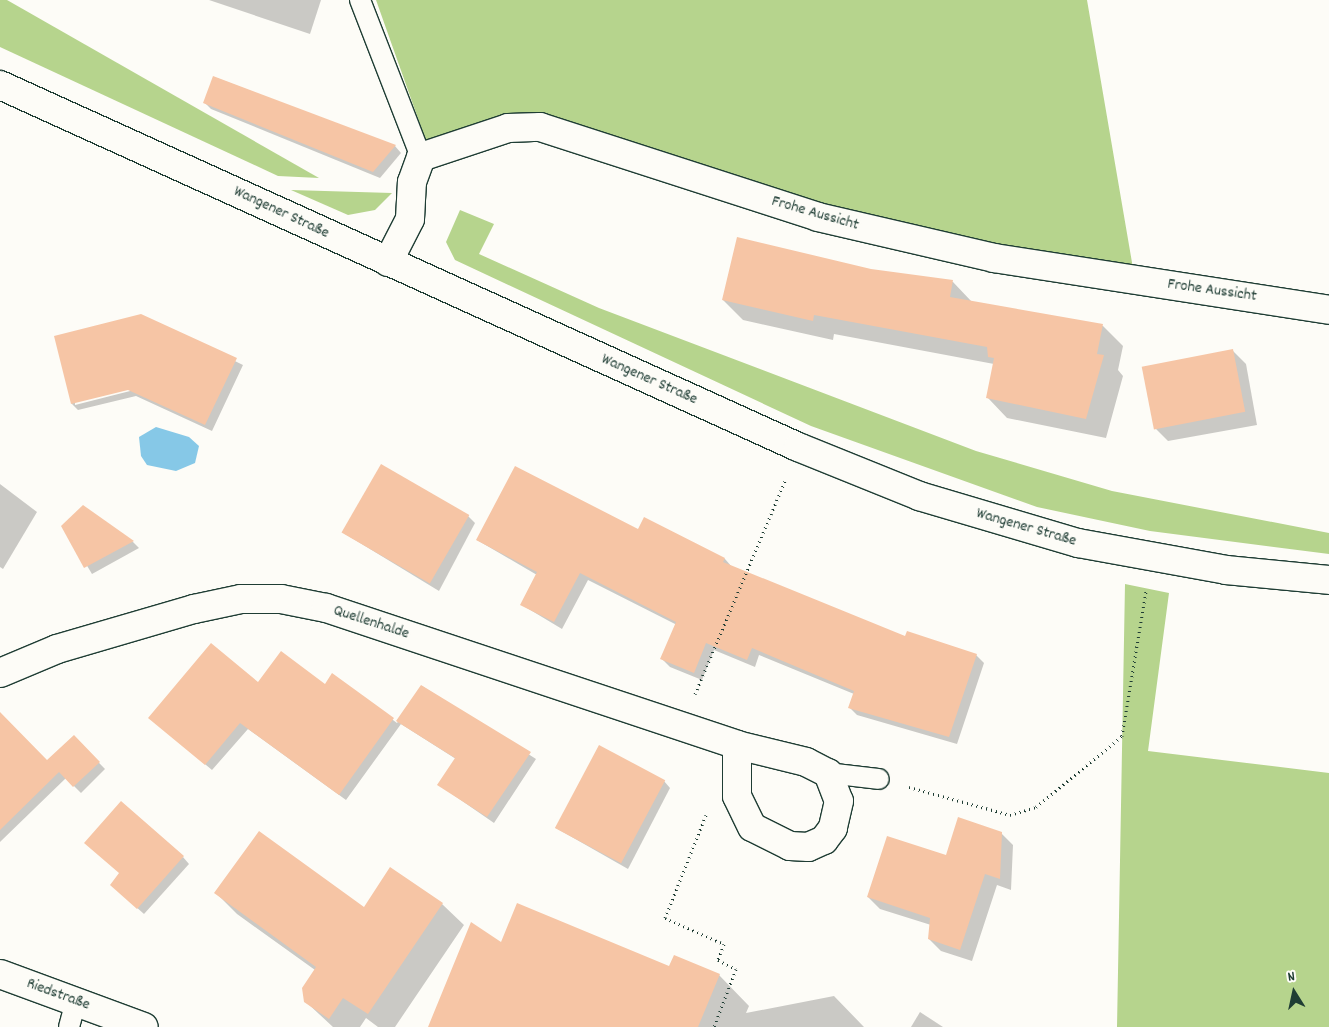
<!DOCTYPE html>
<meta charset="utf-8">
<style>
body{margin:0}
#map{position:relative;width:1329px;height:1027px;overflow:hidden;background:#fdfcf7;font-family:Dekko,sans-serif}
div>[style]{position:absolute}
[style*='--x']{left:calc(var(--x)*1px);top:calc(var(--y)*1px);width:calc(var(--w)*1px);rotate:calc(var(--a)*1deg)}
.green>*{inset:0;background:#b6d48d}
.water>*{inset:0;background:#86c8e7}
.shadow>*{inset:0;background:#0003}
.building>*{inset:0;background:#f6c5a5;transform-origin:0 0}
.path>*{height:3px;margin-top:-1.5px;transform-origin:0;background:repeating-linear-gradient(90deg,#1f3d34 0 1px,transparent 0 5px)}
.roads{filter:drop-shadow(1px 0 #1f3d34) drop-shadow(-1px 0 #1f3d34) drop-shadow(0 1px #1f3d34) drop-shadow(0 -1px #1f3d34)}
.lane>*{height:20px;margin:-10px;padding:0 10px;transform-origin:10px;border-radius:10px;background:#fdfcf7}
.street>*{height:28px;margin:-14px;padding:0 14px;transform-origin:14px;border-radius:14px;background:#fdfcf7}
.secondary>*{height:28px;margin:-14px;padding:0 14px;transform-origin:14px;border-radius:14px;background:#fdfcf7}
span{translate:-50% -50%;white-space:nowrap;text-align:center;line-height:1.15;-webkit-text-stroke:4px #fdfcf7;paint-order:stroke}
.street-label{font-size:16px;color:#1f3d34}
.north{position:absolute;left:1269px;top:967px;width:50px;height:50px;-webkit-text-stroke:4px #fdfcf7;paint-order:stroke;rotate:350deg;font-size:14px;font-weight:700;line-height:20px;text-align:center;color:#1f3d34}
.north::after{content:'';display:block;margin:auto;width:18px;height:22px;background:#1f3d34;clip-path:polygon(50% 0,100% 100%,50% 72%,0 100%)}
</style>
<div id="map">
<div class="green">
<i style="clip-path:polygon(0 0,7px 0,319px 178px,278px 176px,0 47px)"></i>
<i style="clip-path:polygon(376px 0,1087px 0,1135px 280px,994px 258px,540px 127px,426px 141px)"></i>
<i style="clip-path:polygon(291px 190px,392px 193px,375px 210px,348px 215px)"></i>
<i style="clip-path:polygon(460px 210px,494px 224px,479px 254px,599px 308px,976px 451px,1112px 491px,1329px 533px,1329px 554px,1150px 531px,1037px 507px,811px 426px,455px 260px,446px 242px)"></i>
<i style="clip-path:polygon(1125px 584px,1169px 593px,1148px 751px,1329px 773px,1329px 1027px,1117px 1027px)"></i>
</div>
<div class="water">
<i style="clip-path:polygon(156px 427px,189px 437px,199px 446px,195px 463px,176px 471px,147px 465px,141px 456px,139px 437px)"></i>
</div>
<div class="shadow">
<i style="clip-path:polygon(209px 0,321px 0,310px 34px)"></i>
<i style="clip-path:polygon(214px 77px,395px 146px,401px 153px,380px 178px,211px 109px,204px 102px)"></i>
<i style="clip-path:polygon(870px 270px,953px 282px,972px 302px,1103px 326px,1123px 346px,1118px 370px,1123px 376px,1106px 438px,1007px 418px,988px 398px,994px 364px,834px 334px,833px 340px,743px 320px,723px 300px)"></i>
<i style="clip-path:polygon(evenodd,141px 315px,243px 365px,212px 431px,136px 396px,78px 410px,72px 404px,56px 337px,141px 315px,134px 387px,134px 390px,75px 405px,75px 402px,134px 387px)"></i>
<i style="clip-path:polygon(1233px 351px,1246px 364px,1257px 425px,1168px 441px,1155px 428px)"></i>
<i style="clip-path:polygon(0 484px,37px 512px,3px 569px,0 567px)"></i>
<i style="clip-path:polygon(83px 507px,133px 542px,139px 548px,92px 574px,63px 526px)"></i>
<i style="clip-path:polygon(468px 516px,475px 523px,439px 591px,342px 532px)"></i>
<i style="clip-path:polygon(638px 531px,725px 559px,732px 567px,906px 638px,976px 655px,984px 663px,957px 744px,857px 715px,849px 707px,854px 694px,759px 655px,755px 667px,714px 650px,702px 680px,670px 667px,662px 659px,677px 625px,588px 580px,562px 629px,522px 605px,537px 575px,477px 540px)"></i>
<i style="clip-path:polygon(333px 675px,397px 723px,422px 686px,536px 759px,494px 823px,439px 785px,456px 759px,401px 724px,346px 800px,248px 729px,212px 770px,157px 724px,258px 683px,325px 685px)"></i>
<i style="clip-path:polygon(0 722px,47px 761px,74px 737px,105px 769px,81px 793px,66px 778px,0 842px)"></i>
<i style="clip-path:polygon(664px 781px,670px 788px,628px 869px,556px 828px)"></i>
<i style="clip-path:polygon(1001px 833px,1013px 845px,1011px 890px,997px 885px,972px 961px,941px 951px,929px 939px,931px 925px,880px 909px,868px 897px)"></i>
<i style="clip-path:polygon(183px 857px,189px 864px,144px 914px,118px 891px)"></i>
<i style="clip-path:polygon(215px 892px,364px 908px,442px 904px,464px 925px,395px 1027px,378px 1027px,366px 1018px,360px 1027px,333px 1027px,305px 1001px,315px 970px,237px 914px)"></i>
<i style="clip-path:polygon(501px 944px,719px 975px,749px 1006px,746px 1013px,834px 996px,864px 1027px,430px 1027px)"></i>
<i style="clip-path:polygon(920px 1012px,943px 1027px,911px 1027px)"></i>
</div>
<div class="building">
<i style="clip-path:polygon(213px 76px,396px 145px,373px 172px,203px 103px)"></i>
<i style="clip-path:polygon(737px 237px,871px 269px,953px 280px,950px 297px,1103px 324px,1097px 354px,1104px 355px,1086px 419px,986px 398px,994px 358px,988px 357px,987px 347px,814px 315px,813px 321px,722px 300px)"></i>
<i style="clip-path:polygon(141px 314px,237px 358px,205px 425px,128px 390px,71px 404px,54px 336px)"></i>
<i style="left:1233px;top:349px;width:64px;height:93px;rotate:79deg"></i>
<i style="left:381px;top:464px;width:102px;height:79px;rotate:30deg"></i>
<i style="clip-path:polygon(515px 466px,638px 529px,644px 517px,725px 558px,723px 562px,905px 636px,907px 631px,977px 654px,949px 737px,848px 708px,854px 691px,752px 648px,747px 660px,706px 643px,694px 673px,660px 659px,676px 622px,580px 573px,554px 622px,520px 605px,537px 572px,476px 540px)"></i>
<i style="clip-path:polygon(83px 505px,134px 541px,84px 568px,61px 526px)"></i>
<i style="clip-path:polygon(211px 643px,258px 682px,281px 651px,325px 684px,332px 673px,394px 718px,339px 795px,240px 723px,205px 765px,148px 718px)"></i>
<i style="clip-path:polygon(421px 685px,531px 752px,487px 817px,437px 785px,455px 758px,396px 721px)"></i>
<i style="clip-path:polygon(0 712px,47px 760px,74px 735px,100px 762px,73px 787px,59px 772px,0 830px)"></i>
<i style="left:599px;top:745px;width:75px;height:94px;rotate:28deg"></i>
<i style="clip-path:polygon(121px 801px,184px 856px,137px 909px,110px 885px,119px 873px,84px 843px)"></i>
<i style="clip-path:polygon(958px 817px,1002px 832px,1000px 879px,985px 874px,960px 950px,928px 939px,930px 918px,867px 897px,887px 836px,946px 855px)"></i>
<i style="clip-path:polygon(259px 831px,364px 907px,390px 867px,443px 903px,368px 1014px,343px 998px,329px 1019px,304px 1002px,302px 988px,316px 967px,214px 893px)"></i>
<i style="clip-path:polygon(517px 903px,669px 966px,674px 955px,720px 974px,698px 1027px,428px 1027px,471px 922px,501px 942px)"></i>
</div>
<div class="path">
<i style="--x:695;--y:694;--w:231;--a:-67.1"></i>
<i style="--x:909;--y:787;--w:105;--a:15.5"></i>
<i style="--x:1010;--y:815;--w:27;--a:-17"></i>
<i style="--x:1036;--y:807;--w:112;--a:-39.5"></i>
<i style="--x:1122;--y:736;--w:147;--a:-80.6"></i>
<i style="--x:706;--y:815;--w:111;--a:111.7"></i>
<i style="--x:665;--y:918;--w:64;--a:23.8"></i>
<i style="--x:724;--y:944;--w:17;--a:111"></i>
<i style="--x:718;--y:960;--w:20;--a:27"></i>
<i style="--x:736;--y:969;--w:62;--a:110.8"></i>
</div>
<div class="roads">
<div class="lane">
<i style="--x:360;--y:0;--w:168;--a:68.8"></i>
<i style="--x:828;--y:773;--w:51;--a:6.7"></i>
<i style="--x:69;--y:1027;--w:27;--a:-75"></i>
</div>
<div class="street">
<i style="--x:388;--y:262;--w:48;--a:-62.9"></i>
<i style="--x:410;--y:219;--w:37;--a:-87"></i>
<i style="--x:412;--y:182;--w:27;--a:-70"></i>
<i style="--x:421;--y:157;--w:92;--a:-18.4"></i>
<i style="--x:508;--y:128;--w:32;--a:-2"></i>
<i style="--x:540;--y:127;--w:292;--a:17.9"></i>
<i style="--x:818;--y:217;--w:181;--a:13.1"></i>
<i style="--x:994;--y:258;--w:339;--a:8.8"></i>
<i style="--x:0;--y:673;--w:62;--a:-22.8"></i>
<i style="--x:57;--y:649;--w:143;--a:-16.3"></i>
<i style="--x:194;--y:609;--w:48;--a:-12"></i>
<i style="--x:241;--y:599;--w:40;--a:0"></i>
<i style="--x:281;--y:599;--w:46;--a:11.3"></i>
<i style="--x:326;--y:608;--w:433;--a:18.4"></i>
<i style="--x:737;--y:745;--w:71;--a:13.8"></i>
<i style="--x:806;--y:762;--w:25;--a:27"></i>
<i style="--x:828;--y:773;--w:30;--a:69"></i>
<i style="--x:839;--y:801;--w:28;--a:103"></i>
<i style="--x:833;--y:828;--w:15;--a:127"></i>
<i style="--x:824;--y:840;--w:17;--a:156"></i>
<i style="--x:808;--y:847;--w:18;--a:-177"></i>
<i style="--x:790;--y:846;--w:42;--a:-153.4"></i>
<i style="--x:752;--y:827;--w:34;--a:-116"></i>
<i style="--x:737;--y:796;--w:51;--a:-90"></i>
<i style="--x:0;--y:974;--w:153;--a:20.2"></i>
</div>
<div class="secondary">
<i style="--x:0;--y:85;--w:876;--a:24.4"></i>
<i style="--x:798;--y:447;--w:131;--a:22"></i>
<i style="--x:919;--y:496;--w:166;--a:16.5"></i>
<i style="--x:1078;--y:543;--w:150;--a:10.3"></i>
<i style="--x:1226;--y:570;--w:103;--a:5.5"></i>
</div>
</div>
<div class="street-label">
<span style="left:281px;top:213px;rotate:25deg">Wangener Straße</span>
<span style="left:815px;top:214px;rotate:16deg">Frohe Aussicht</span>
<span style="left:1212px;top:291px;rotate:8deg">Frohe Aussicht</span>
<span style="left:649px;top:380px;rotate:24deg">Wangener Straße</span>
<span style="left:1026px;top:528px;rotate:16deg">Wangener Straße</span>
<span style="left:371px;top:623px;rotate:18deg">Quellenhalde</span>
<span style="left:58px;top:995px;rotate:20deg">Riedstraße</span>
</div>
<div class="north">N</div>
</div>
